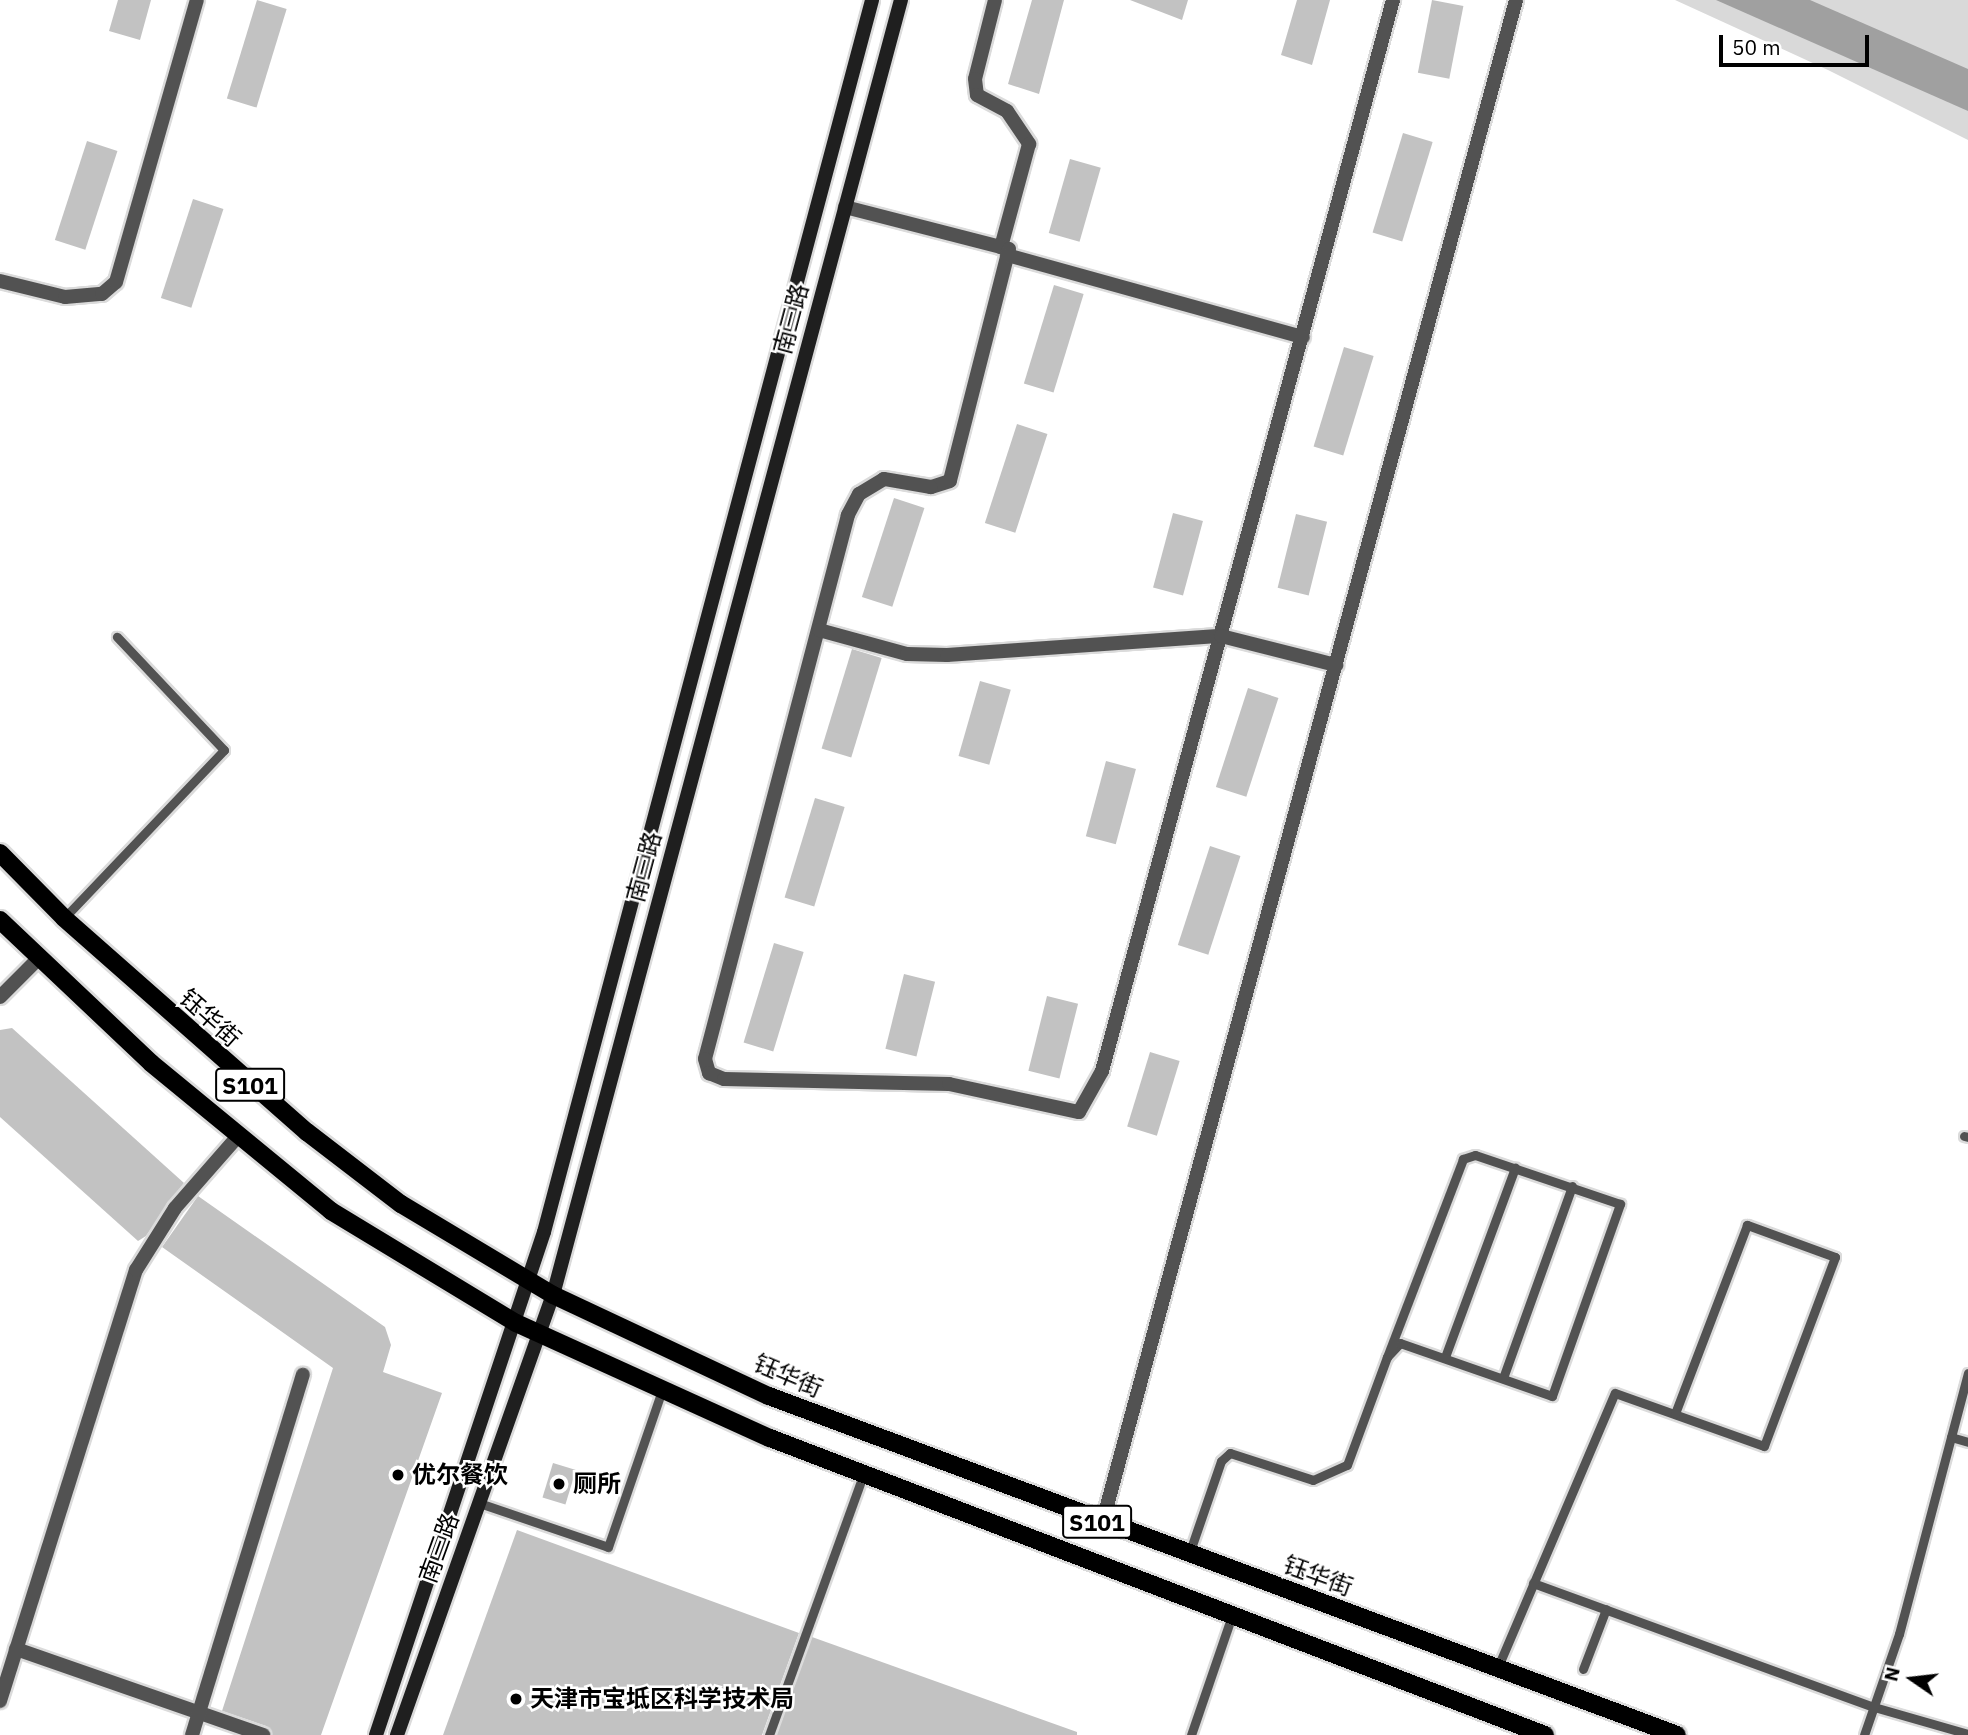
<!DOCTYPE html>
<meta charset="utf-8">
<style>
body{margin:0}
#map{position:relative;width:1968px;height:1735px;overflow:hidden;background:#fff;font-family:"IBM Plex Sans","Noto Sans SC",sans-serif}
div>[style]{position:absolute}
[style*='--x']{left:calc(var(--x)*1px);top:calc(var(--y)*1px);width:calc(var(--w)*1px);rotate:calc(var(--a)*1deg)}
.green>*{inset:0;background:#d9d9d9}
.water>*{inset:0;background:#a0a0a0}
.building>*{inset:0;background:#c2c2c2;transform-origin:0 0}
.roads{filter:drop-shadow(2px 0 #dbdbdb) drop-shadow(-2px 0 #dbdbdb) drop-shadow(0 2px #dbdbdb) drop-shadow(0 -2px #dbdbdb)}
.lane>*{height:9px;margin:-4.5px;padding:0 4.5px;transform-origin:4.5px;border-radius:4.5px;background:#525252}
.street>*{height:14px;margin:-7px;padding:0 7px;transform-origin:7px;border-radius:7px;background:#525252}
.secondary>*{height:14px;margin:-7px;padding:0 7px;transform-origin:7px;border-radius:7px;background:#1f1f1f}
.primary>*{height:18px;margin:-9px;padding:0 9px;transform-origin:9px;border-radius:9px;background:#000}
.dots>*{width:19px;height:19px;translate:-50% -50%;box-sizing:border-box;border:4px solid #fff;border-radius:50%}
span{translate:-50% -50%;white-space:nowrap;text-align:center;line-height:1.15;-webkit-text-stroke:5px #fff;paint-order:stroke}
.shield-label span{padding:2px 5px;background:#fff;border:2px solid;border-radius:5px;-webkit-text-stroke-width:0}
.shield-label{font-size:23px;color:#000;font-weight:700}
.street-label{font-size:24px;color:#000}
.poi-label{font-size:24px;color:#000;font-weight:700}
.left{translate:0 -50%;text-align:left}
.north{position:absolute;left:1877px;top:1644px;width:70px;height:70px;-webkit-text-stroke:5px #fff;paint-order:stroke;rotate:284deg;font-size:19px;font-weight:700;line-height:28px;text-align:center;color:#000}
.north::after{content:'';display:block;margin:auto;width:24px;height:32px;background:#000;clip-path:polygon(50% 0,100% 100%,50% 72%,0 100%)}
.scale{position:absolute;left:1719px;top:35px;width:150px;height:32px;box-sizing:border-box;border:4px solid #000;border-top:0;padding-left:9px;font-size:21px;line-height:24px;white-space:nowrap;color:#000;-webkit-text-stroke:5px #fff;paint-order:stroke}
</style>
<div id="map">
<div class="green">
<i style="clip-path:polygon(1675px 0,1968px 0,1968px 140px,1828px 70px)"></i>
</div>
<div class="water">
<i style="clip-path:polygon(1716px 0,1810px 0,1968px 69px,1968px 111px)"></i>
</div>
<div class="building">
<i style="clip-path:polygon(118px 0,151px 0,140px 40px,109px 31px)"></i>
<i style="left:257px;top:0;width:31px;height:103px;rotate:17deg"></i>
<i style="clip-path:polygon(1032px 0,1064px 0,1039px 94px,1008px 84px)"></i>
<i style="clip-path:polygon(1130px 0,1188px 0,1182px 20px)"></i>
<i style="clip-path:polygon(1297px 0,1330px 0,1312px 65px,1281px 55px)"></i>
<i style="left:1432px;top:0;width:32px;height:74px;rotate:11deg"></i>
<i style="left:1403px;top:133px;width:31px;height:104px;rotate:17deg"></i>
<i style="left:87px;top:141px;width:32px;height:104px;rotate:18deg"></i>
<i style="left:1070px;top:159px;width:32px;height:77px;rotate:16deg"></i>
<i style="left:193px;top:199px;width:32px;height:104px;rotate:18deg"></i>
<i style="left:1054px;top:285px;width:31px;height:103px;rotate:17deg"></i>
<i style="left:1344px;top:347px;width:31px;height:104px;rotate:17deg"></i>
<i style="left:1017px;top:424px;width:32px;height:104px;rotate:18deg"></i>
<i style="left:894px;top:498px;width:32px;height:104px;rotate:18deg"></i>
<i style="left:1173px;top:513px;width:31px;height:77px;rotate:15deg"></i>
<i style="left:1296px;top:514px;width:32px;height:76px;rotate:14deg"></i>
<i style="left:852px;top:649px;width:31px;height:104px;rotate:17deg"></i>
<i style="left:980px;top:681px;width:32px;height:78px;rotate:16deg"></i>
<i style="left:1248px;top:688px;width:32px;height:104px;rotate:18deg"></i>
<i style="left:1106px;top:761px;width:31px;height:78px;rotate:15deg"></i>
<i style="left:815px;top:798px;width:31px;height:104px;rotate:17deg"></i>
<i style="left:1210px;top:846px;width:32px;height:104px;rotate:18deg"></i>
<i style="left:774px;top:943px;width:31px;height:104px;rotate:17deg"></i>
<i style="left:904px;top:974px;width:32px;height:77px;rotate:14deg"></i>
<i style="left:1047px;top:996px;width:32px;height:77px;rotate:14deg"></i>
<i style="clip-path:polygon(12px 1028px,184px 1183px,146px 1236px,138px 1241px,0 1117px,0 1030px)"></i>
<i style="left:1150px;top:1052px;width:31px;height:78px;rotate:17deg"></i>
<i style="clip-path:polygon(198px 1196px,385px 1327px,391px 1345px,383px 1372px,442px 1393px,321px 1735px,272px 1735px,266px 1726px,222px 1711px,333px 1368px,162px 1247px)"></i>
<i style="left:553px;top:1463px;width:24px;height:36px;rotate:17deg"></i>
<i style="clip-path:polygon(517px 1530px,799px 1633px,762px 1735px,443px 1735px)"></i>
<i style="clip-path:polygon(812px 1637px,1077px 1732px,1077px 1735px,776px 1735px)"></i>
</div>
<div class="roads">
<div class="lane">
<i style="--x:64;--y:918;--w:232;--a:-46.4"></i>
<i style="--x:224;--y:750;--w:156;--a:-133.4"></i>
<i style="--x:1964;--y:1136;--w:4;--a:14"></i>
<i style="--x:1445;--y:1357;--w:202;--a:-69.7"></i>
<i style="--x:1503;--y:1378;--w:204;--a:-70.2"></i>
<i style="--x:1951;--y:1437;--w:18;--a:16"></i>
<i style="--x:479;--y:1503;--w:136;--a:18.8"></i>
<i style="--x:608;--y:1547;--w:163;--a:-71"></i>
<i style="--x:1189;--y:1554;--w:98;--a:-71"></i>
<i style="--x:1221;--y:1461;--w:12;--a:-42"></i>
<i style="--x:1230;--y:1453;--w:87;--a:18"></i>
<i style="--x:1313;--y:1480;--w:37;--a:-24"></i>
<i style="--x:1347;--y:1465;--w:115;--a:-69.7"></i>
<i style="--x:1387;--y:1357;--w:19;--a:-47"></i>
<i style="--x:1400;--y:1343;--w:161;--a:19.2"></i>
<i style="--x:1552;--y:1396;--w:204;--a:-70.5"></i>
<i style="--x:1620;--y:1204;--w:153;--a:-161.3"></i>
<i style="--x:1475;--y:1155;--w:13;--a:162"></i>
<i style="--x:1463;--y:1159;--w:212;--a:111"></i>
<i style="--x:1533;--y:1583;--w:363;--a:20"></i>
<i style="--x:1874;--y:1707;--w:98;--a:16"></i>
<i style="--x:1497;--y:1669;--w:300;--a:-66.9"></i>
<i style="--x:1615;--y:1393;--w:158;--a:19.6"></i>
<i style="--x:1764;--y:1446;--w:202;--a:-69.4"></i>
<i style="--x:1835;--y:1257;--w:94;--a:-160"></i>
<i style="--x:1747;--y:1225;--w:202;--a:110.9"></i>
<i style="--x:1583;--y:1669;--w:64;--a:-69"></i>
<i style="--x:769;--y:1735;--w:276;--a:-70.1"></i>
<i style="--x:1191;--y:1735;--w:124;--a:-71.1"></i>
<i style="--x:1864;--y:1735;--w:107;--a:-70.9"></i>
<i style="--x:1899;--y:1634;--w:270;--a:-75.2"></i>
</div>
<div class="street">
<i style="--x:995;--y:0;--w:81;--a:104.2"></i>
<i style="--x:975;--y:79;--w:16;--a:83"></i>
<i style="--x:977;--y:95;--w:34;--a:28"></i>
<i style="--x:1007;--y:111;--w:40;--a:56"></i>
<i style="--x:1029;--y:144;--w:107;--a:105.2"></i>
<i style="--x:845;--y:207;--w:169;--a:14.4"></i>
<i style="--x:1009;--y:249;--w:239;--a:104.3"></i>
<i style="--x:950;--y:481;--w:20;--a:162"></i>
<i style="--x:931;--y:487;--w:48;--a:-170.3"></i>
<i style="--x:884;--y:479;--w:29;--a:149"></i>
<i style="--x:859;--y:494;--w:24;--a:118"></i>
<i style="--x:848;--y:515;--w:562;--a:104.73"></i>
<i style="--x:705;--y:1059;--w:15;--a:74"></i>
<i style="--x:709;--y:1073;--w:16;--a:22"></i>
<i style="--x:724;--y:1079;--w:225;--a:1.3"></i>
<i style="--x:949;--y:1084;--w:133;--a:12.2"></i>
<i style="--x:1079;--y:1112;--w:47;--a:-60.7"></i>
<i style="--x:1102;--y:1071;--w:1110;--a:-74.8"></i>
<i style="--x:1007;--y:255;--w:307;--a:15.5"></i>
<i style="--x:0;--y:281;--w:67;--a:13.8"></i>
<i style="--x:65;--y:297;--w:37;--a:-5"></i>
<i style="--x:102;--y:294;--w:18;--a:-41"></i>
<i style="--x:116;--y:282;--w:293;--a:-74"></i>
<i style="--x:819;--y:630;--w:91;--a:15.3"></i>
<i style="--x:907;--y:654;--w:40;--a:1.4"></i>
<i style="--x:947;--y:655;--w:275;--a:-4"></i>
<i style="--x:1221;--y:636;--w:119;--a:14.2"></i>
<i style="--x:0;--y:997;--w:54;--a:-45"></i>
<i style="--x:1102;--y:1524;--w:1579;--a:-74.8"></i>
<i style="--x:16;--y:1649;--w:262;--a:19.2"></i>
<i style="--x:0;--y:1701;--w:452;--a:-72.5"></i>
<i style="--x:136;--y:1270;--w:73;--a:-57.8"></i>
<i style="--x:175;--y:1208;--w:96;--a:-48.8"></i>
<i style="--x:192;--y:1735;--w:377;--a:-72.9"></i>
</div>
<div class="secondary">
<i style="--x:376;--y:1735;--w:530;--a:-71.53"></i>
<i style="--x:544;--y:1232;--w:1275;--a:-75.09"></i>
<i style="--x:397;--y:1735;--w:467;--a:-70.5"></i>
<i style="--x:553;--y:1295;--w:1341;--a:-74.96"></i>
</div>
<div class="primary">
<i style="--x:0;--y:853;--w:91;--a:45.4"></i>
<i style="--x:64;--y:918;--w:324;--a:41.4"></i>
<i style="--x:307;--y:1132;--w:118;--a:37.5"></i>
<i style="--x:401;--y:1204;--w:177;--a:30.9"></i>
<i style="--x:553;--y:1295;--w:238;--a:25.1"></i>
<i style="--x:769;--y:1396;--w:969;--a:20.47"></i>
<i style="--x:0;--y:920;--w:208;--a:43.4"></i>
<i style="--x:151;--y:1063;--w:233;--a:39.4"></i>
<i style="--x:331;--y:1211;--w:216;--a:31.2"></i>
<i style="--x:516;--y:1323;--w:279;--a:24.4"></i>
<i style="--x:770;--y:1438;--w:830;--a:20.97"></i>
</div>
</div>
<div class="dots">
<i style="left:398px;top:1475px;background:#000"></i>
<i style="left:559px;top:1484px;background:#000"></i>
<i style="left:516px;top:1699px;background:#000"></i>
</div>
<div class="shield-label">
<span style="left:250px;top:1085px">S101</span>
<span style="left:1097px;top:1522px">S101</span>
</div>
<div class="street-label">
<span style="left:791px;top:319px;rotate:-75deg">南三路</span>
<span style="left:644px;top:867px;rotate:-75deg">南三路</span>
<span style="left:210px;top:1018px;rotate:42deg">钰华街</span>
<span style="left:788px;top:1376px;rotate:23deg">钰华街</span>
<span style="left:439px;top:1548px;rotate:-70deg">南三路</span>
<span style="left:1318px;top:1576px;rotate:20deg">钰华街</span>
</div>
<div class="poi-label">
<span class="left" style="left:412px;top:1475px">优尔餐饮</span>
<span class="left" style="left:573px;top:1484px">厕所</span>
<span class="left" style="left:530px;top:1699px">天津市宝坻区科学技术局</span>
</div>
<div class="north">N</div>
<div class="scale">50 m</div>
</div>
